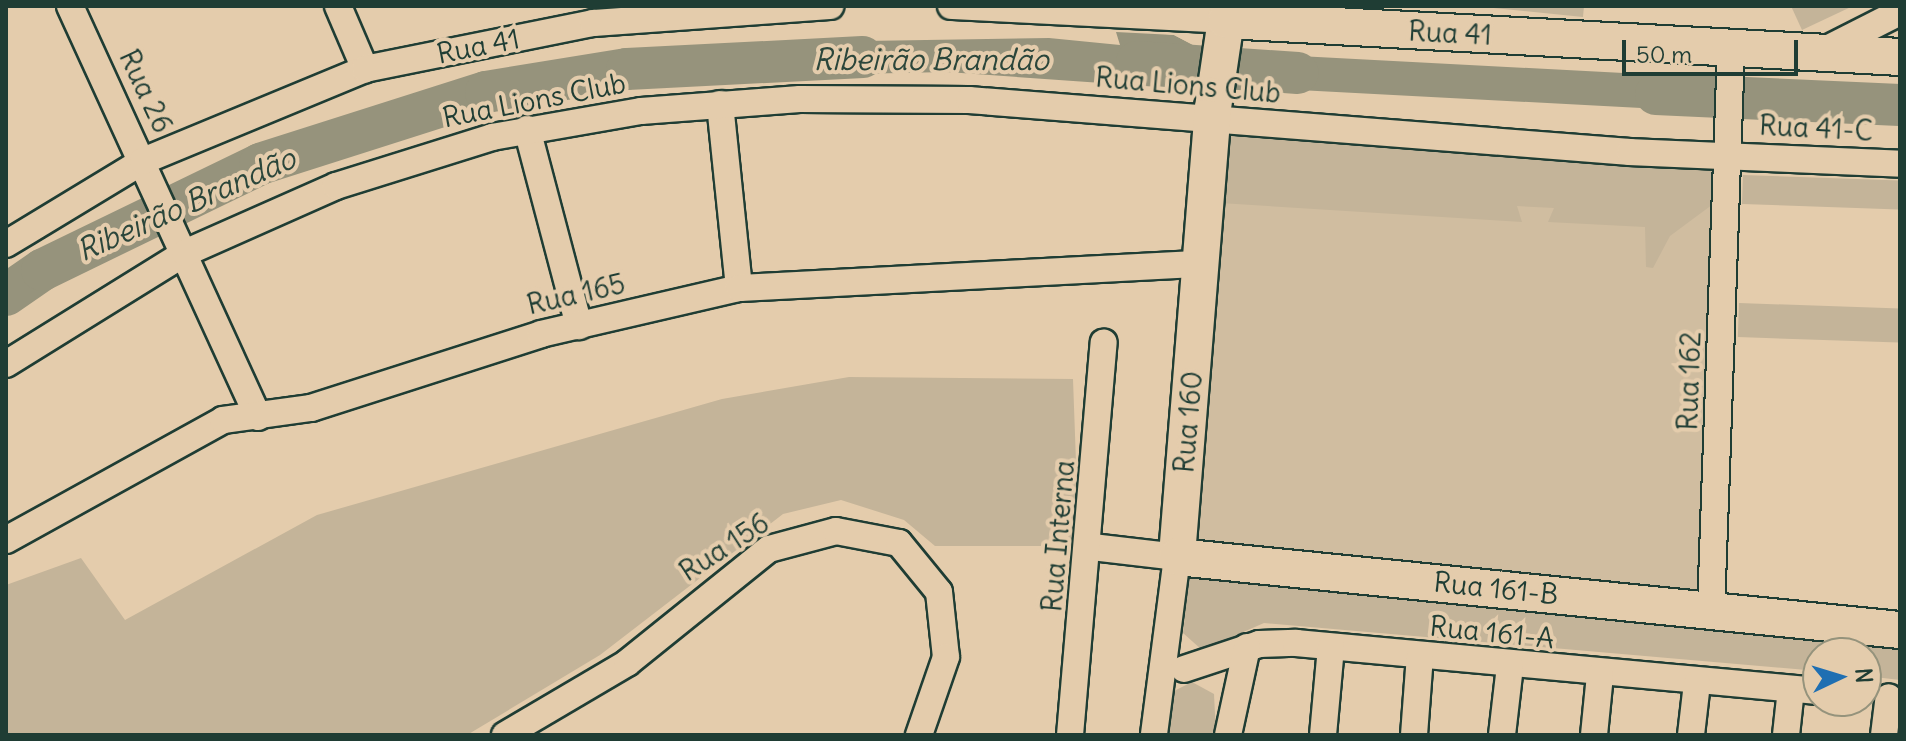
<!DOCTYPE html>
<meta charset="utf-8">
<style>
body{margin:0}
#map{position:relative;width:1906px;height:741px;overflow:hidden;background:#e4ccac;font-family:Delius,sans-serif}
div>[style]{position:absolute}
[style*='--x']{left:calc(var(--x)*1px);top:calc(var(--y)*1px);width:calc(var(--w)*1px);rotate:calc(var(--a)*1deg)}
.built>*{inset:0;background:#d0bda0}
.green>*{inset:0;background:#c4b499;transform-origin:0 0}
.water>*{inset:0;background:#96937c;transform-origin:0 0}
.pier>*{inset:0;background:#e4ccac}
.river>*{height:42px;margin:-21px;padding:0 21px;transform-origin:21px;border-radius:21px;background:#96937c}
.roads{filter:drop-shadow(2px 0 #1f3d34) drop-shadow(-2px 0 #1f3d34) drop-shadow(0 2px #1f3d34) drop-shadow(0 -2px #1f3d34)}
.street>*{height:26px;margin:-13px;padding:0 13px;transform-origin:13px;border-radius:13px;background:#e4ccac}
.secondary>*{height:36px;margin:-18px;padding:0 18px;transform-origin:18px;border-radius:18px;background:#e4ccac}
span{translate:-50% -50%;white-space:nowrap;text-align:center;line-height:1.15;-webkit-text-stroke:8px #e4ccac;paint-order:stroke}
.street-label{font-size:28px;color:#1f3d34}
.water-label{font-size:30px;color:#2b463b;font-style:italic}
.frame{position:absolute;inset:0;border:8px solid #1f3d34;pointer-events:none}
.north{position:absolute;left:1802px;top:637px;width:80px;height:80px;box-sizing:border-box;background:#e4ccac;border:2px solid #95937c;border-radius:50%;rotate:86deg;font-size:22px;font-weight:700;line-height:32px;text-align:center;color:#1f3d34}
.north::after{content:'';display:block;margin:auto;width:28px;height:36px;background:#1f6fb2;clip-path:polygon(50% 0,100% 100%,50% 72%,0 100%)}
.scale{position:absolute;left:1622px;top:40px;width:176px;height:36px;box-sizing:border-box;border:4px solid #1f3d34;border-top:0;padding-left:10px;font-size:24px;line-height:28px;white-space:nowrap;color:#1f3d34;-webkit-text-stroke:6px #e4ccac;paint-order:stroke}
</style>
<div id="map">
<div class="built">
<i style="clip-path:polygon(1729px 156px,1711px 610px,1177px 557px,1204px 202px)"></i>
</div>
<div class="green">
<i style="clip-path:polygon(1474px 6px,1584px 6px,1583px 17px)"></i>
<i style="clip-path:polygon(1791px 6px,1853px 6px,1802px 30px)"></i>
<i style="clip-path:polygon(1212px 120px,1729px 156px,1728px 193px,1670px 236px,1653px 268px,1646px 267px,1645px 227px,1548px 222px,1554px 208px,1517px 206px,1522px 222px,1204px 202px)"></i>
<i style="left:1743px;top:175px;width:157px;height:29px;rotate:2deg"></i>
<i style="left:1739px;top:303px;width:161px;height:34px;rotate:2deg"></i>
<i style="clip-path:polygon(849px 377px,1073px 379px,1079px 546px,935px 546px,904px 520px,841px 500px,783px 514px,600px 655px,467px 735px,6px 735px,6px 585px,81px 558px,125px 620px,317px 515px,722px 399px)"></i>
<i style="clip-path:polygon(1189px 578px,1900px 648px,1900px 680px,1866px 676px,1866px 653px,1818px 653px,1818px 671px,1264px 623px,1202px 650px,1183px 633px)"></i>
<i style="clip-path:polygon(1192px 682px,1214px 694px,1216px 735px,1166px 735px,1172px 692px)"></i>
</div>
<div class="water">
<i style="clip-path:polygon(1116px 32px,1174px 35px,1195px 46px,1194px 81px,1173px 88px,947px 72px,805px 75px,803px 42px,1049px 38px,1120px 45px)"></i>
<i style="left:1242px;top:53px;width:472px;height:34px;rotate:3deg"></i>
<i style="left:1751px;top:80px;width:149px;height:36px;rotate:2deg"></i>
</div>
<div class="pier">
<i style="clip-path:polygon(1116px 28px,1174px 31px,1197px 42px,1197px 83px,1195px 46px,1174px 35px)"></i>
</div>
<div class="river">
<i style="--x:1137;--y:62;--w:161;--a:3.9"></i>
<i style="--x:1656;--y:94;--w:244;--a:2.6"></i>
<i style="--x:6;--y:295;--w:44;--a:-34.8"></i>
<i style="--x:42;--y:270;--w:242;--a:-25.9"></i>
<i style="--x:260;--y:164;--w:237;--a:-17.7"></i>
<i style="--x:486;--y:92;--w:143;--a:-9.3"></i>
<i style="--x:627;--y:69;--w:236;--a:-2.9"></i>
</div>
<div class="roads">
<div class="street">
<i style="--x:70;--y:6;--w:452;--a:65.4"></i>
<i style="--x:338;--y:6;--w:69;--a:66.8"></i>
<i style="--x:951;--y:6;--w:275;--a:2.9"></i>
<i style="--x:1821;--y:52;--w:89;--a:-26.9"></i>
<i style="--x:720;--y:104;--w:185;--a:84.1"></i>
<i style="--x:527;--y:129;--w:204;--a:75.2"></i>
<i style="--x:6;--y:244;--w:160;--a:-31.2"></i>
<i style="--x:143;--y:161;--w:240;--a:-22.5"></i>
<i style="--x:365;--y:69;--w:233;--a:-11.4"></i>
<i style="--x:593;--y:23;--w:238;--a:-4.1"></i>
<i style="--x:6;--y:364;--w:211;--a:-31.8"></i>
<i style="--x:185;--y:253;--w:165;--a:-23.9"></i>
<i style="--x:336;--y:186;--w:164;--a:-17.4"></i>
<i style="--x:492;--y:137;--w:151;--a:-9.9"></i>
<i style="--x:641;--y:111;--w:159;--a:-4.3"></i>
<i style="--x:800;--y:99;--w:169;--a:0.3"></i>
<i style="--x:969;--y:100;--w:663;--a:4.5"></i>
<i style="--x:1630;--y:152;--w:270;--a:2.5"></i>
<i style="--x:6;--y:540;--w:248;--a:-28.9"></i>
<i style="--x:223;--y:420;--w:89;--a:-7.8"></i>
<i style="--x:311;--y:408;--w:242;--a:-17.8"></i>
<i style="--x:541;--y:334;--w:203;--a:-13.1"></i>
<i style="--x:739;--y:288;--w:463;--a:-3"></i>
<i style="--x:1092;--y:547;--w:86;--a:6.7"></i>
<i style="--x:1177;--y:557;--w:179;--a:97.4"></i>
<i style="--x:1711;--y:610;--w:561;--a:-87.96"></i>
<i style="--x:1184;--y:669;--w:79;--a:-18.4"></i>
<i style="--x:1259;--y:644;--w:37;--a:-2"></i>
<i style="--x:1296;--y:643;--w:524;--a:5.25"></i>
<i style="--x:505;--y:735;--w:142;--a:-30.5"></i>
<i style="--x:627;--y:663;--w:182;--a:-38.8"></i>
<i style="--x:769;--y:549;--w:69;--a:-15"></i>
<i style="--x:836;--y:531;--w:64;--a:10.8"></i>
<i style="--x:899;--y:543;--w:63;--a:50.8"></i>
<i style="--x:939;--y:592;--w:65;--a:83.9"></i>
<i style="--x:946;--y:657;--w:83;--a:109.1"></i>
<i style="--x:1070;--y:735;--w:394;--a:-85.1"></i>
<i style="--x:1228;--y:735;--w:90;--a:-77.8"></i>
<i style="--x:1323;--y:735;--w:88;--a:-84.8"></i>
<i style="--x:1414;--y:735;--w:79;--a:-85.7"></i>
<i style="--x:1502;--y:735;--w:69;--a:-83.4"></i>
<i style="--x:1594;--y:735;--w:60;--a:-84.3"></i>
<i style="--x:1691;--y:735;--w:52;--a:-83.4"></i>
<i style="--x:1786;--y:735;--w:46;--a:-83.8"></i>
<i style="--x:1884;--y:735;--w:38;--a:-83"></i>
</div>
<div class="secondary">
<i style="--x:1228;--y:6;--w:103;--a:98.4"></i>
<i style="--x:1213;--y:108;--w:450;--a:94.6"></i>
<i style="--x:1177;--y:557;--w:727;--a:5.77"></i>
<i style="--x:1226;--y:20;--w:675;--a:3.14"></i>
</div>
</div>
<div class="street-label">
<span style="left:1450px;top:33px;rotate:3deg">Rua 41</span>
<span style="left:478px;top:46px;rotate:-11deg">Rua 41</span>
<span style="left:1188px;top:85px;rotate:5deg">Rua Lions Club</span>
<span style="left:146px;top:91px;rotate:65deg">Rua 26</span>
<span style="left:534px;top:100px;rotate:-11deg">Rua Lions Club</span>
<span style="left:1816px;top:128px;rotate:3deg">Rua 41-C</span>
<span style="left:576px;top:294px;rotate:-13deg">Rua 165</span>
<span style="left:1689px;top:381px;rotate:-88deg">Rua 162</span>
<span style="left:1188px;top:422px;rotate:-85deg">Rua 160</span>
<span style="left:1058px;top:536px;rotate:-85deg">Rua Interna</span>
<span style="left:724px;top:547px;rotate:-33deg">Rua 156</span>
<span style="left:1496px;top:588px;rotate:6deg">Rua 161-B</span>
<span style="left:1492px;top:632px;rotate:6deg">Rua 161-A</span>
</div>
<div class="water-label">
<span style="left:931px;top:59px">Ribeirão Brandão</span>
<span style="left:186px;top:204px;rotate:-24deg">Ribeirão Brandão</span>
</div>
<div class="frame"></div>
<div class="north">N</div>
<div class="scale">50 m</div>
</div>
